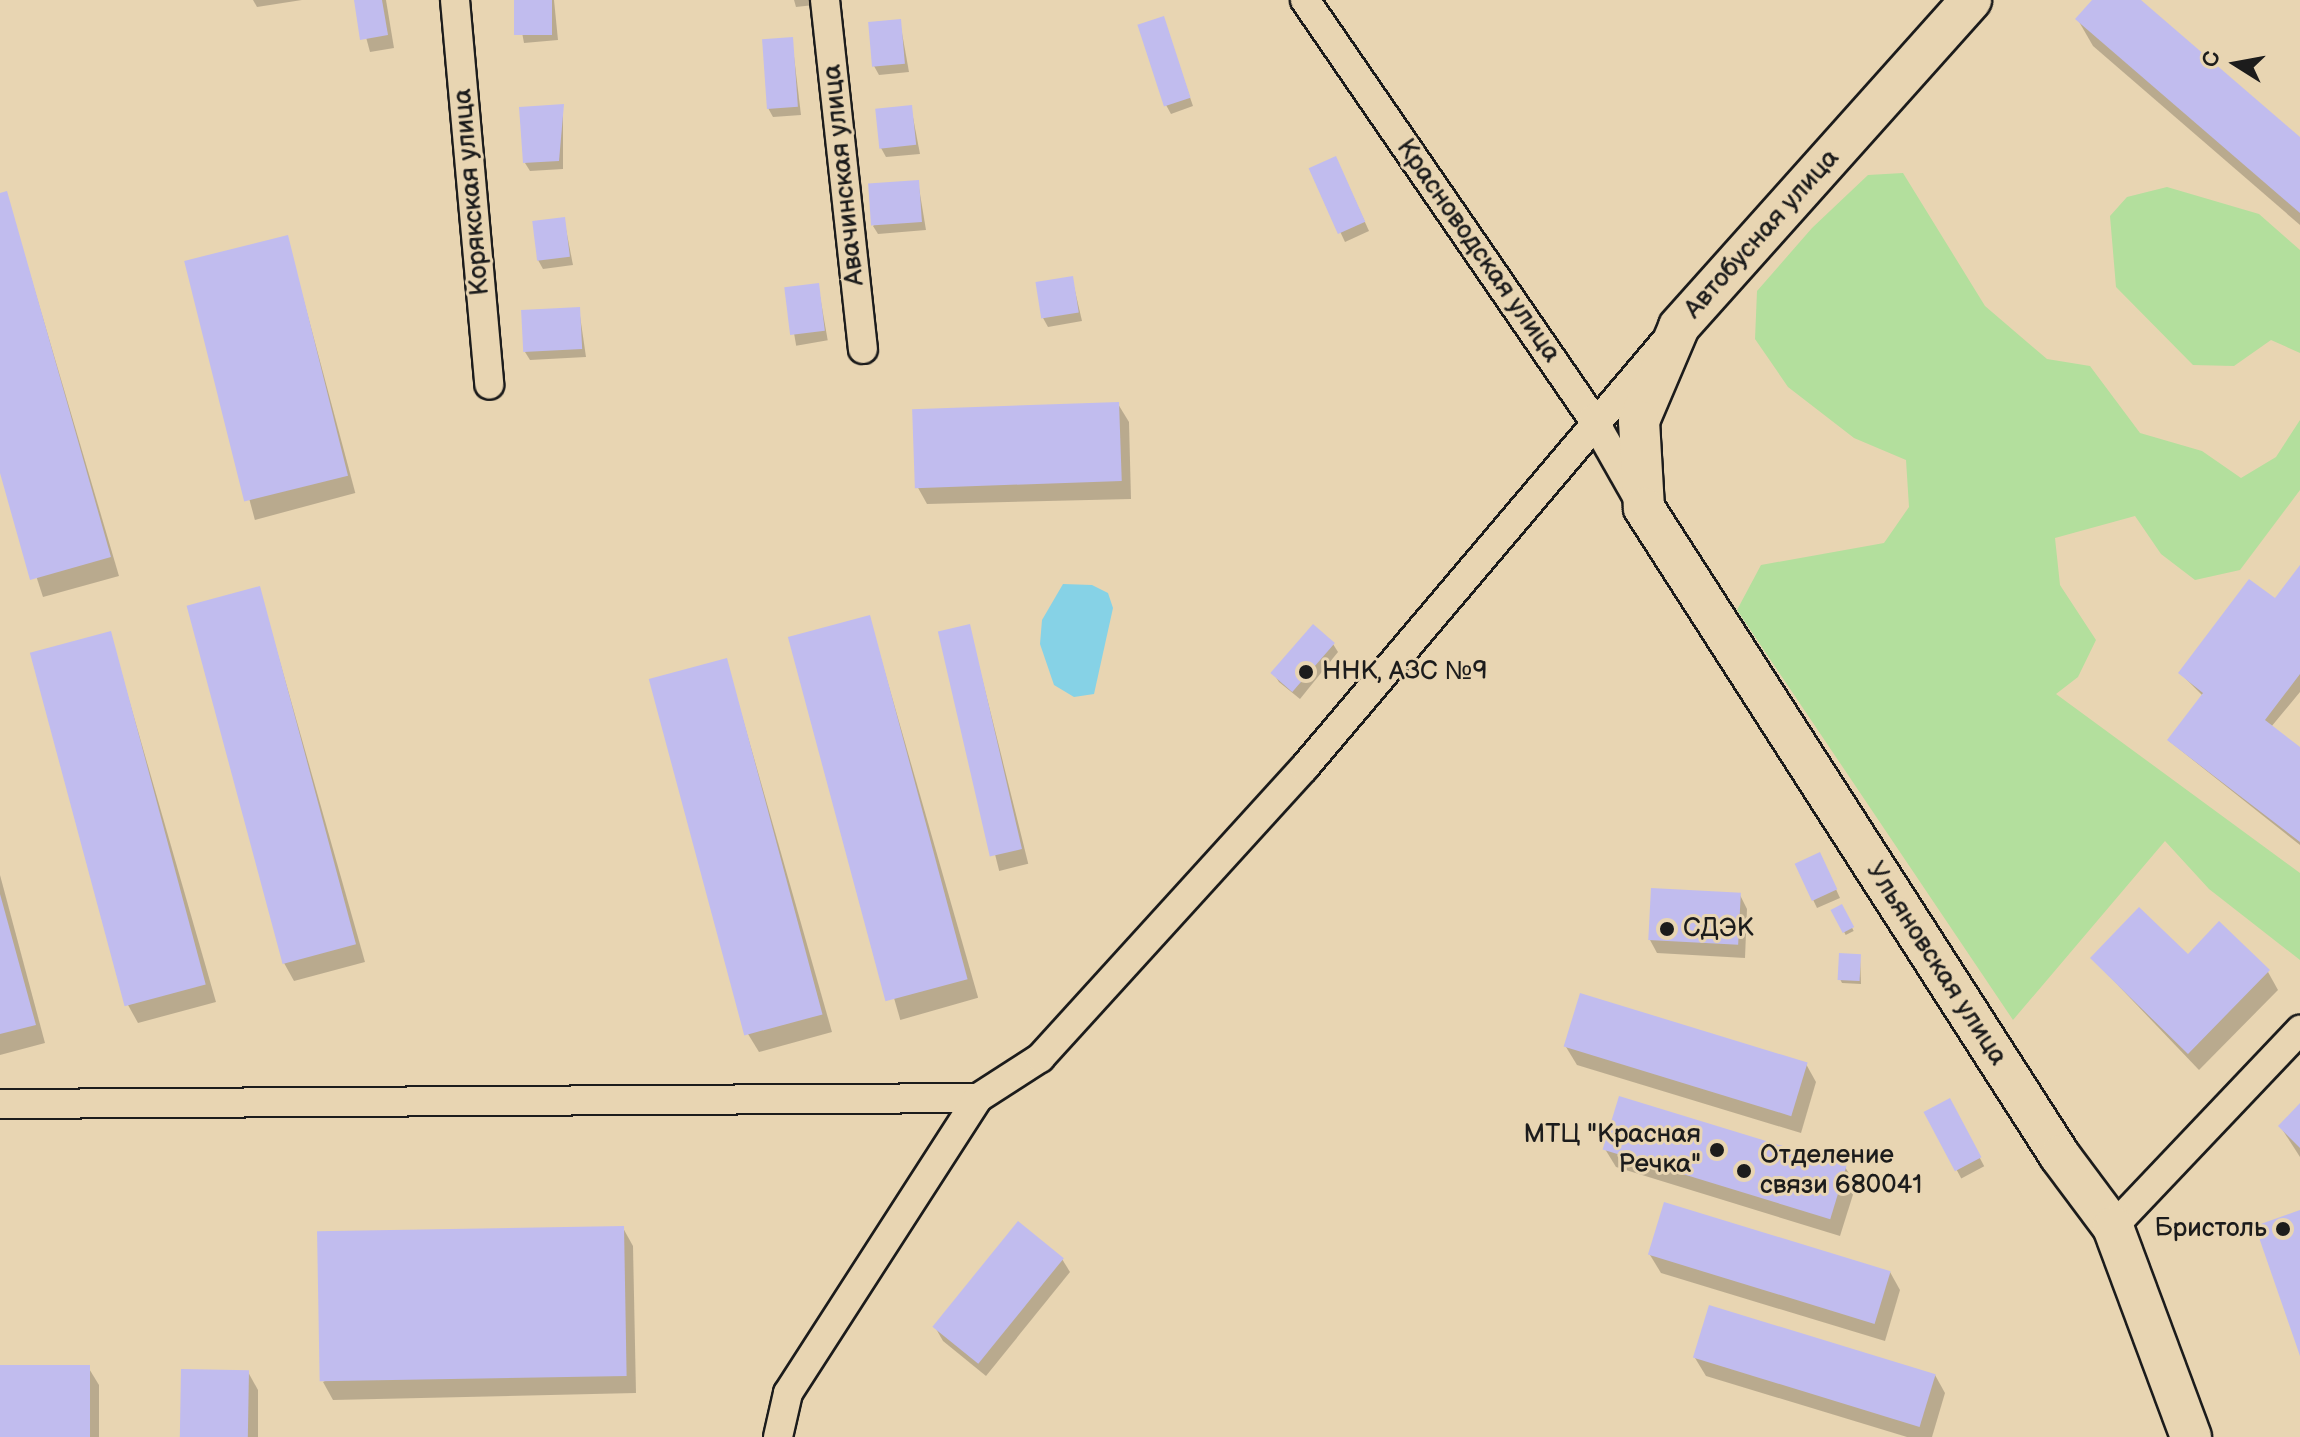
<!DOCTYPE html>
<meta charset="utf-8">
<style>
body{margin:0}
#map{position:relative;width:2300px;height:1437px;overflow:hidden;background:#e8d5b2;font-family:"Balsamiq Sans",sans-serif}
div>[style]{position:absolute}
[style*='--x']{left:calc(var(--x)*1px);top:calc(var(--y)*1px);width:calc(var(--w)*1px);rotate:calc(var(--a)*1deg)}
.green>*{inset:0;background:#b3df9d}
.water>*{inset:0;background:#86d2e6}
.shadow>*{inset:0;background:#0003;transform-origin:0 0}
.building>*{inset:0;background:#c1bcee;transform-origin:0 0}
.roads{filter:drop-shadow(2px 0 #1c1c1c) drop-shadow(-2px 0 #1c1c1c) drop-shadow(0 2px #1c1c1c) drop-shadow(0 -2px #1c1c1c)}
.street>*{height:28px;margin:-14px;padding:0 14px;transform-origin:14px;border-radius:14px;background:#e8d5b2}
.secondary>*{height:40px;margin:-20px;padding:0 20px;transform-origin:20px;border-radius:20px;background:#e8d5b2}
.dots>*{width:22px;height:22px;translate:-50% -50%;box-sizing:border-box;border:4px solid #e8d5b2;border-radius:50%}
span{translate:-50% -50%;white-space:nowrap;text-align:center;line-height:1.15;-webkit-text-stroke:6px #e8d5b2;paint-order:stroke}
.street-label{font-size:26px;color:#1c1c1c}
.poi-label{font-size:26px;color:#1c1c1c}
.left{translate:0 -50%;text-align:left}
.right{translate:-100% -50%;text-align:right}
.north{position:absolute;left:2196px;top:24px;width:80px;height:80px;-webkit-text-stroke:6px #e8d5b2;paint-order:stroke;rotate:281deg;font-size:22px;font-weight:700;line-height:32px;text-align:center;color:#1c1c1c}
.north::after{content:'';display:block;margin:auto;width:28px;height:36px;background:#1c1c1c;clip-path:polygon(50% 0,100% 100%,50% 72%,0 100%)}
</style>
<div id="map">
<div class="green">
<i style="clip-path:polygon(1903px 173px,1985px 306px,2047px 359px,2090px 366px,2140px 433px,2202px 451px,2241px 478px,2276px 457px,2300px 420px,2300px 490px,2240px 570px,2195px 580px,2161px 554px,2135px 516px,2055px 538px,2060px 585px,2096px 640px,2078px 677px,2056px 694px,2300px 873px,2300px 960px,2209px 889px,2165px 841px,2013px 1020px,1737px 610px,1761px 565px,1884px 543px,1909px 507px,1906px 460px,1854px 438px,1788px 387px,1755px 339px,1757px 291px,1812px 228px,1868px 175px)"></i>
<i style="clip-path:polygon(2167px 187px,2259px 214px,2300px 250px,2300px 353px,2271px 340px,2234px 366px,2193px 365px,2116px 287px,2110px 216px,2127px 197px)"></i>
</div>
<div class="water">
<i style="clip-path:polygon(1063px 584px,1092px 585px,1108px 593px,1113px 608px,1094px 694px,1074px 697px,1054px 685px,1040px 644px,1042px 620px)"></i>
</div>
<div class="shadow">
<i style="clip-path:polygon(253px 0,302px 0,257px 7px)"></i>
<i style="clip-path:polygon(356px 0,386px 0,394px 48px,370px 52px)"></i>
<i style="clip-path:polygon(516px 0,554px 0,558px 40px,524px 43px)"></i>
<i style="clip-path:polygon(794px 0,813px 0,814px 5px,796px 7px)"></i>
<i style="clip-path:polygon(2094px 0,2138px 0,2300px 140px,2300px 225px,2093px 46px,2078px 20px)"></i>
<i style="clip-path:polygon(1163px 19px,1193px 106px,1171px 114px,1166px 105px)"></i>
<i style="clip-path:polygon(900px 22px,909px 72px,879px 75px,874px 66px)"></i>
<i style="clip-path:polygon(792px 40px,801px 115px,773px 117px,768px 108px)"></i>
<i style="clip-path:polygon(563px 106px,563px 169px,530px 171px,525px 163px)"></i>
<i style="clip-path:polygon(911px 107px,920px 154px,886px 157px,881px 148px)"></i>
<i style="clip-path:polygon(1340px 167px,1369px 231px,1345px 242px,1311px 170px)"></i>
<i style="clip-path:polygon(918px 182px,926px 230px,878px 234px,873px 226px)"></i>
<i style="clip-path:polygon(6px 193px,119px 576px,43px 597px,0 465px,0 195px)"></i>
<i style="clip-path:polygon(564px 219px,573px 265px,543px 269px,538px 260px)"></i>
<i style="left:287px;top:238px;width:264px;height:104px;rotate:75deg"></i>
<i style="clip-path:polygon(1072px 278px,1082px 321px,1048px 327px,1043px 318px)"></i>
<i style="left:818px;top:285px;width:56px;height:32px;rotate:80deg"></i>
<i style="clip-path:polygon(579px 309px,586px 357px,530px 360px,525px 352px)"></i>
<i style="clip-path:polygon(1118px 404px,1129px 422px,1131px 499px,927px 504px,917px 486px)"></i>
<i style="clip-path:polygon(2300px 568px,2300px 692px,2271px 727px,2300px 749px,2300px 845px,2169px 741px,2203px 696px,2180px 673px,2275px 601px)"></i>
<i style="clip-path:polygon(259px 588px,365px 962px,294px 981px,284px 963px)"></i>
<i style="left:869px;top:617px;width:396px;height:81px;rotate:74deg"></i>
<i style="left:969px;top:626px;width:245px;height:30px;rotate:76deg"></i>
<i style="clip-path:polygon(110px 634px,216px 1002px,138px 1023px,128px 1005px)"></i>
<i style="clip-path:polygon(1333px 644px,1338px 652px,1300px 699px,1279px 682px,1274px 674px)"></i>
<i style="clip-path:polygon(726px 660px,832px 1032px,759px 1052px,748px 1034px)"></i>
<i style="clip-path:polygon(1824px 863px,1840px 898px,1817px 908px,1796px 864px)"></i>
<i style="clip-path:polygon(0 875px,45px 1043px,0 1055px)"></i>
<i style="clip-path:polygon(1740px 895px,1747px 909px,1745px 958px,1657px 953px,1650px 940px)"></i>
<i style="left:1841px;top:906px;width:28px;height:9px;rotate:63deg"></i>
<i style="clip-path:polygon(1860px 956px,1861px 984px,1842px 983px,1840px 979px)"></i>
<i style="clip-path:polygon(2188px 957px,2268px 972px,2278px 990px,2199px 1070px,2092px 958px)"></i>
<i style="clip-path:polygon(1566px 1047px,1806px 1064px,1816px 1082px,1801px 1133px,1577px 1065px)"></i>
<i style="left:1949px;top:1100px;width:75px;height:26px;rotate:62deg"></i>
<i style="clip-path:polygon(2300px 1106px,2300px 1157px,2280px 1126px)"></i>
<i style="clip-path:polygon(1605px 1149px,1845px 1167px,1856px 1185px,1840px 1236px,1616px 1167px)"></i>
<i style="clip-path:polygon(623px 1228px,633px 1246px,636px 1393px,333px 1400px,323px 1382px)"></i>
<i style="clip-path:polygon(1650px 1255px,1890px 1272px,1900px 1290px,1885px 1341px,1661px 1273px)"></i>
<i style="clip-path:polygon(1062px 1259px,1070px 1272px,986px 1376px,943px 1341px,935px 1327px)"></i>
<i style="clip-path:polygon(1695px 1358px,1935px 1375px,1945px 1393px,1932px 1437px,1907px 1437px,1706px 1376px)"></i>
<i style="clip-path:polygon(0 1367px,88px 1367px,99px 1385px,99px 1437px,0 1437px)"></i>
<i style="clip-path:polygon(248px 1372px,258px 1390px,258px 1437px,182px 1437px)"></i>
</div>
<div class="building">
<i style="clip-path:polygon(354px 0,382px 0,388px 35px,360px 40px)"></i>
<i style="left:514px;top:0;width:38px;height:35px"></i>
<i style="clip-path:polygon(2092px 0,2141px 0,2300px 137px,2300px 213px,2075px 19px)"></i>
<i style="left:1164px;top:16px;width:86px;height:28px;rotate:72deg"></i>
<i style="left:901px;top:19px;width:45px;height:33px;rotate:85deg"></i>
<i style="left:793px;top:37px;width:70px;height:31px;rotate:86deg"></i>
<i style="clip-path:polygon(564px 104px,559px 161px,523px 163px,519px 107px)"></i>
<i style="left:912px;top:105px;width:40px;height:37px;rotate:84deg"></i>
<i style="left:1336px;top:156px;width:72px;height:30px;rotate:66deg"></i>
<i style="left:919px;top:180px;width:42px;height:51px;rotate:86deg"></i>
<i style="clip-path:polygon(7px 191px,111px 557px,30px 580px,0 473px,0 193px)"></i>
<i style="left:565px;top:217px;width:40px;height:33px;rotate:83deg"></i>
<i style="left:288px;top:235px;width:248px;height:107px;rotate:76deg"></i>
<i style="left:1073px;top:276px;width:37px;height:38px;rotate:81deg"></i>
<i style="left:819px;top:283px;width:48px;height:35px;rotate:83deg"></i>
<i style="left:580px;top:307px;width:42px;height:59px;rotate:87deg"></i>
<i style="left:1119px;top:402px;width:79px;height:207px;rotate:88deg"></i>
<i style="clip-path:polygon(2300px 565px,2300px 674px,2265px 720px,2300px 747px,2300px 842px,2167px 740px,2203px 693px,2178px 673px,2249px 579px,2275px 598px)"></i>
<i style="left:260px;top:586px;width:371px;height:76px;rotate:75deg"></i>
<i style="left:870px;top:615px;width:377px;height:85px;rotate:75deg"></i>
<i style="left:970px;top:624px;width:231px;height:33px;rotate:77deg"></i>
<i style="left:1313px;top:624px;width:29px;height:65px;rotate:41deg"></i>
<i style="left:111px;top:631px;width:366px;height:84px;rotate:75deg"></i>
<i style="left:727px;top:658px;width:369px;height:81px;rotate:75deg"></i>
<i style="left:1820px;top:852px;width:41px;height:28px;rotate:65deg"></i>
<i style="left:1651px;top:888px;width:90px;height:52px;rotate:3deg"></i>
<i style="clip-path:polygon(0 894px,36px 1025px,0 1034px)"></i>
<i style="left:1842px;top:904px;width:26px;height:13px;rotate:62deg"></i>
<i style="clip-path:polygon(2139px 907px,2188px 954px,2219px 921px,2270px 970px,2188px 1054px,2090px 958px)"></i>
<i style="left:1839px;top:953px;width:22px;height:27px;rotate:3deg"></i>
<i style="left:1580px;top:993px;width:238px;height:56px;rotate:17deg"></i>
<i style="left:1619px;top:1096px;width:238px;height:56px;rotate:17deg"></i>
<i style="left:1950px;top:1098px;width:67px;height:30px;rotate:62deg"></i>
<i style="clip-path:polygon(2300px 1103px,2300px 1148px,2278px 1126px)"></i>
<i style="left:1664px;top:1202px;width:237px;height:55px;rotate:17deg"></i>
<i style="clip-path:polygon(2300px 1210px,2300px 1356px,2255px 1226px)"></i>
<i style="left:1018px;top:1221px;width:59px;height:136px;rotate:39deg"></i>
<i style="left:624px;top:1226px;width:150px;height:307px;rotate:89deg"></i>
<i style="left:1709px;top:1305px;width:237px;height:55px;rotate:17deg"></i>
<i style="left:0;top:1365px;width:90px;height:72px"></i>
<i style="left:181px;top:1369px;width:68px;height:68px;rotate:1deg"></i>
</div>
<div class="roads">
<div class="street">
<i style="--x:455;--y:0;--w:386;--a:84.9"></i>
<i style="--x:825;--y:0;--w:351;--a:83.8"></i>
<i style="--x:1305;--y:0;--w:508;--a:55.5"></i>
<i style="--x:1593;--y:419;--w:93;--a:60.4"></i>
<i style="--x:0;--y:1104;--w:978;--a:-0.35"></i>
<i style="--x:978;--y:1098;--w:74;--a:-32.8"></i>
<i style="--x:1040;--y:1058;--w:392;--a:-47.7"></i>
<i style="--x:1304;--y:768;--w:558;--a:-49.72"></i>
<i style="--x:2113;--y:1227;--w:272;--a:-46.5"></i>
<i style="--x:778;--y:1437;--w:45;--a:-77.2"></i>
<i style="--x:788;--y:1393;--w:351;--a:-57.2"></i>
</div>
<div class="secondary">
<i style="--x:1971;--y:0;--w:438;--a:131.8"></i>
<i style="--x:1679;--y:327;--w:102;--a:113.1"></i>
<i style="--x:1639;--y:421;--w:87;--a:86.7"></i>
<i style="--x:1644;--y:508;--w:770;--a:57.3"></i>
<i style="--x:2060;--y:1156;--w:89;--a:53.3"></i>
<i style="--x:2113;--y:1227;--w:224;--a:69.6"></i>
</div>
</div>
<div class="dots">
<i style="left:1306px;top:672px;background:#1c1c1c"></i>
<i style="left:1667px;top:929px;background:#1c1c1c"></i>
<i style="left:1717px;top:1150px;background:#1c1c1c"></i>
<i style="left:1744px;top:1171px;background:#1c1c1c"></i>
<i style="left:2283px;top:1229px;background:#1c1c1c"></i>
</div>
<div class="street-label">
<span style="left:844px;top:175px;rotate:-96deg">Авачинская улица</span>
<span style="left:472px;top:192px;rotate:-95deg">Корякская улица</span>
<span style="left:1762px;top:234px;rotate:-48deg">Автобусная улица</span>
<span style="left:1478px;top:251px;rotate:55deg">Красноводская улица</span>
<span style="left:1936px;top:964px;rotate:57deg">Ульяновская улица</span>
</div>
<div class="poi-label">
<span class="left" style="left:1322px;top:672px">ННК, АЗС №9</span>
<span class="left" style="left:1683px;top:929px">СДЭК</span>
<span class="right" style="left:1701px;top:1150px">МТЦ "Красная<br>Речка"</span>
<span class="left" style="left:1760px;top:1171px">Отделение<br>связи 680041</span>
<span class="right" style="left:2267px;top:1229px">Бристоль</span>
</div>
<div class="north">С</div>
</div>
